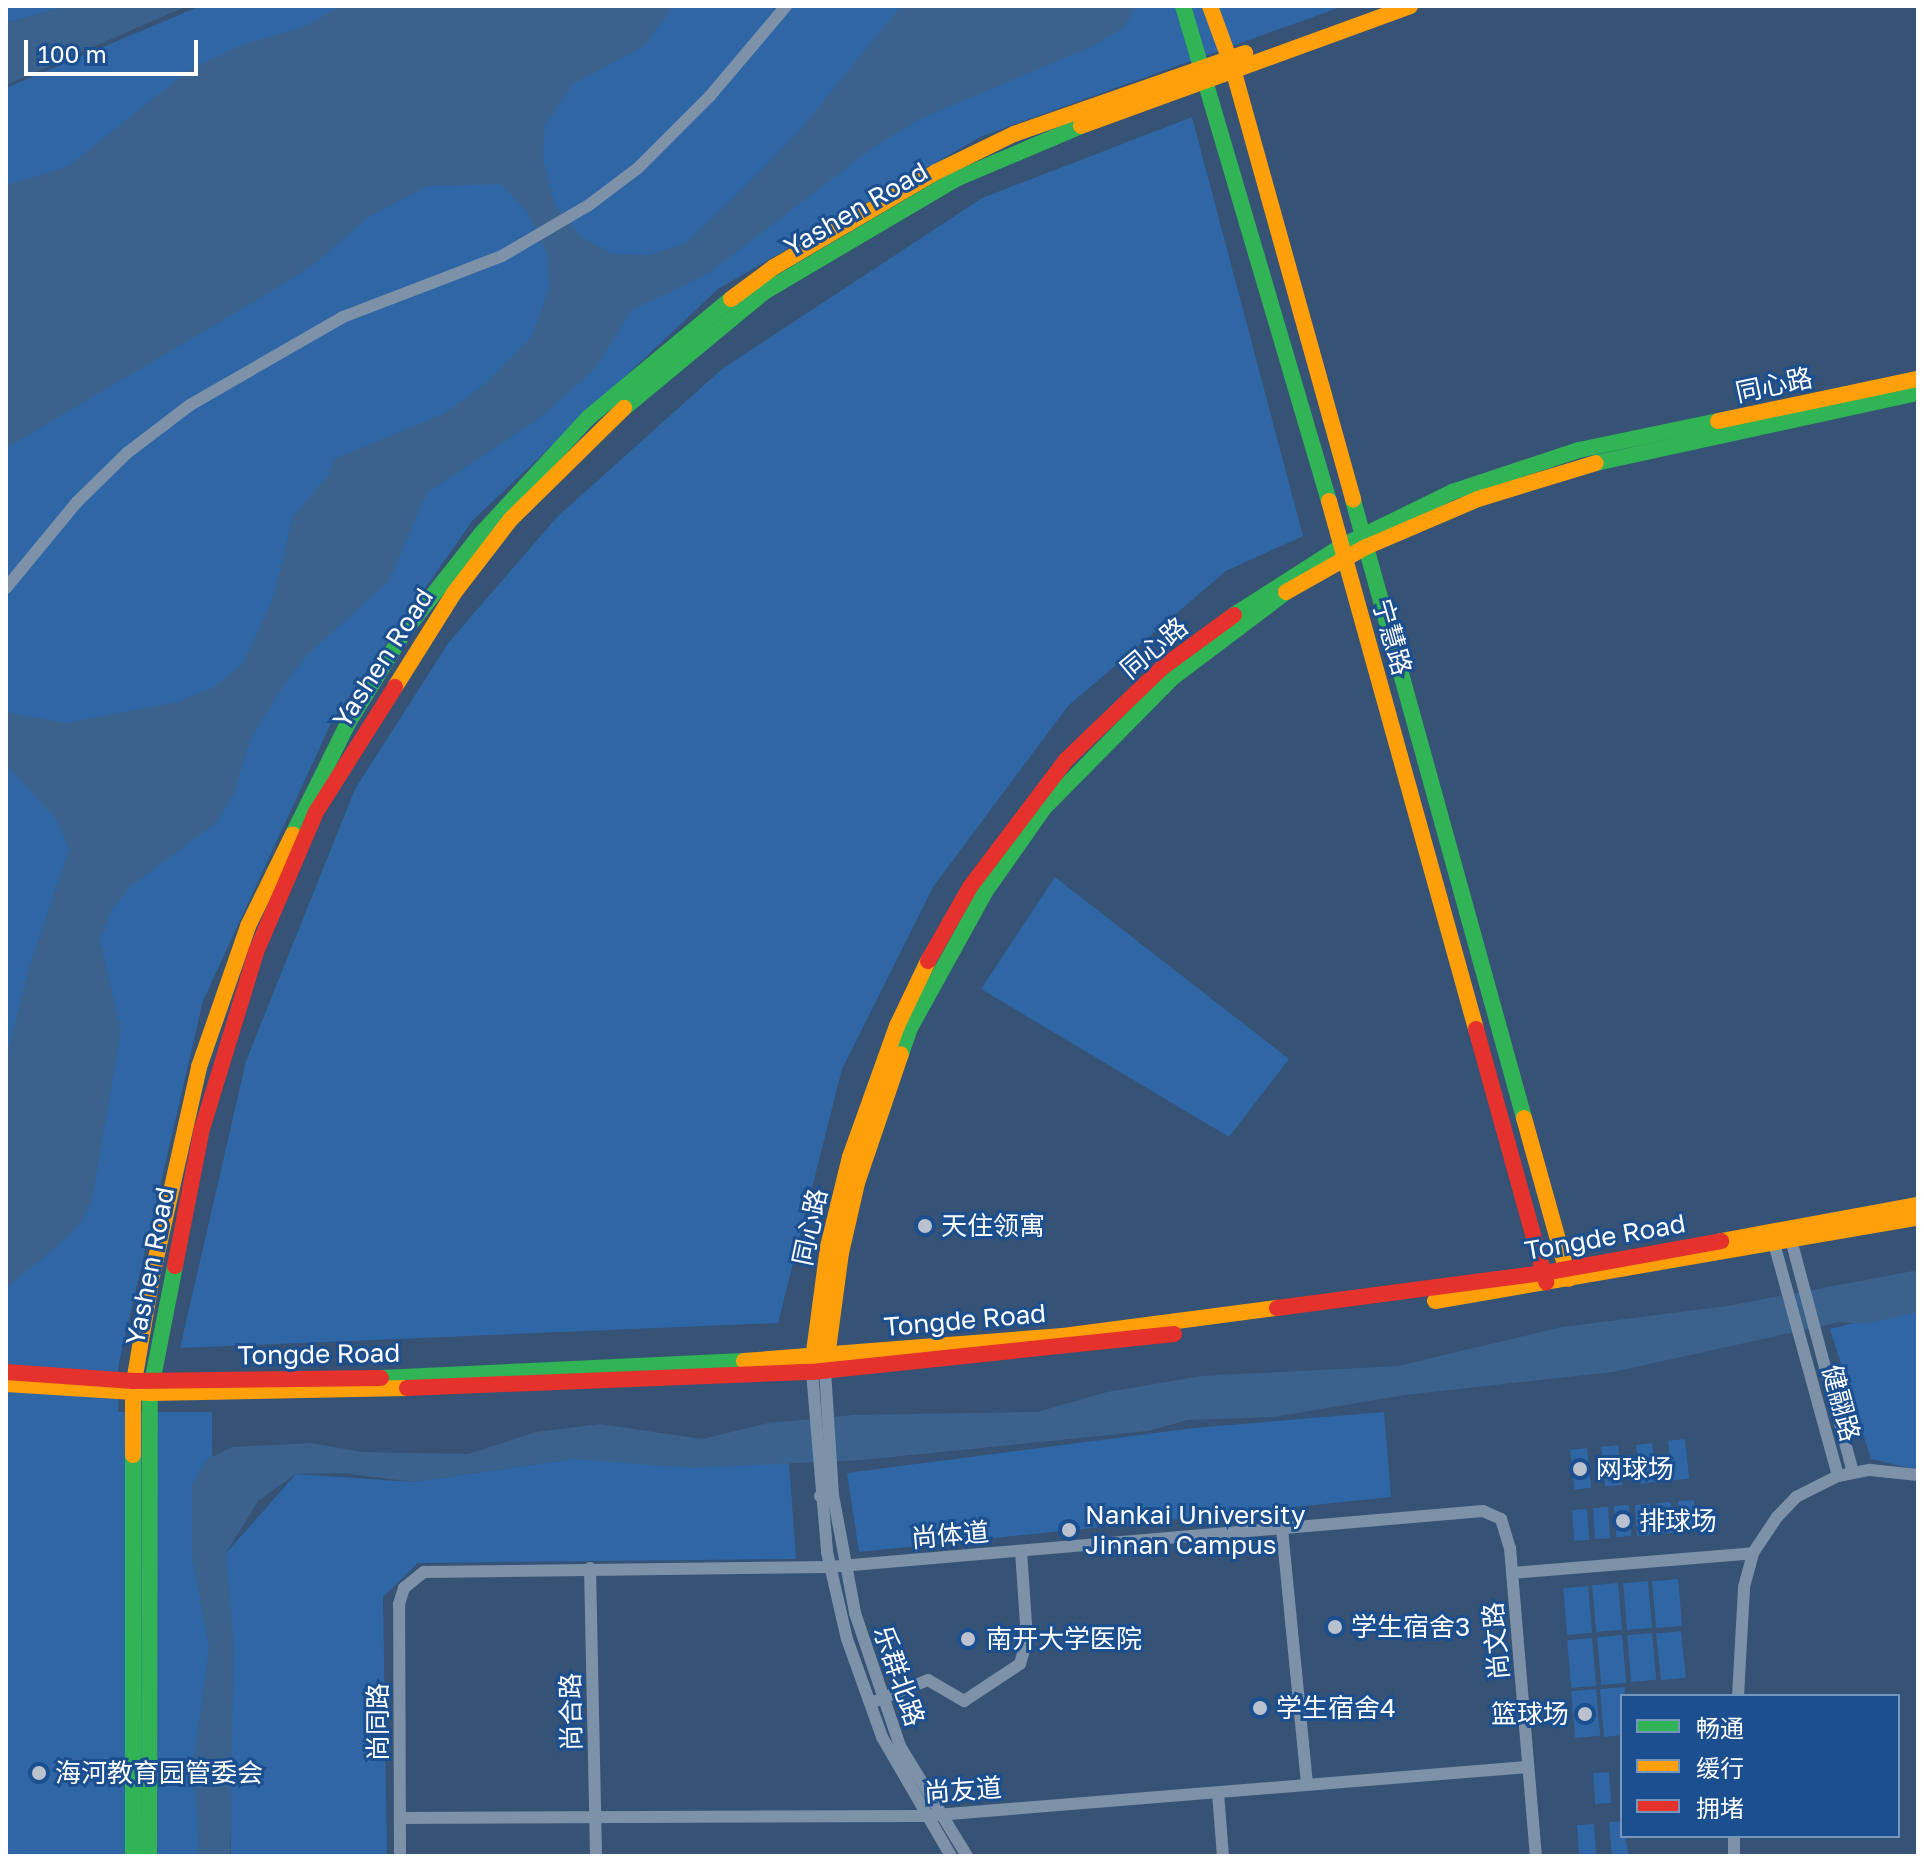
<!DOCTYPE html>
<meta charset="utf-8">
<style>
body{margin:0}
#map{position:relative;width:1924px;height:1862px;overflow:hidden;background:#365274;font-family:"Golos Text","Noto Sans SC",sans-serif}
div>[style]{position:absolute}
[style*='--x']{left:calc(var(--x)*1px);top:calc(var(--y)*1px);width:calc(var(--w)*1px);rotate:calc(var(--a)*1deg)}
.green>*{inset:0;background:#2f66a5;transform-origin:0 0}
.water>*{inset:0;background:#3b618d}
.street>*{height:12px;margin:-6px;padding:0 6px;transform-origin:6px;border-radius:6px;background:#7d92a8}
.fast>*{height:16px;margin:-8px;padding:0 8px;transform-origin:8px;border-radius:8px;background:#30b455}
.slow>*{height:16px;margin:-8px;padding:0 8px;transform-origin:8px;border-radius:8px;background:#ff9f0a}
.jam>*{height:16px;margin:-8px;padding:0 8px;transform-origin:8px;border-radius:8px;background:#e5322d}
.dots>*{width:22px;height:22px;translate:-50% -50%;box-sizing:border-box;border:4px solid #1b4f8f;border-radius:50%}
span{translate:-50% -50%;white-space:nowrap;text-align:center;line-height:1.15;-webkit-text-stroke:6px #1b4f8f;paint-order:stroke}
.street-label{font-size:26px;color:#fff}
.poi-label{font-size:26px;color:#fff}
.left{translate:0 -50%;text-align:left}
.right{translate:-100% -50%;text-align:right}
.frame{position:absolute;inset:0;border:8px solid #fff;pointer-events:none}
.legend{position:absolute;left:1620px;top:1694px;width:280px;height:144px;box-sizing:border-box;background:#1b4f8f;border:2px solid #7695bc;margin:0;padding:10px 14px;list-style:none;font-size:24px;color:#fff}
.legend li{display:flex;align-items:center;gap:16px;height:40px}
.legend b{width:40px;border:2px solid #7695bc}
.scale{position:absolute;left:24px;top:40px;width:174px;height:36px;box-sizing:border-box;border:4px solid #fff;border-top:0;padding-left:10px;font-size:24px;line-height:28px;white-space:nowrap;color:#fff;-webkit-text-stroke:6px #1b4f8f;paint-order:stroke}
</style>
<div id="map">
<div class="green">
<i style="clip-path:polygon(6px 6px,68px 6px,6px 23px)"></i>
<i style="clip-path:polygon(200px 6px,1344px 6px,982px 136px,718px 289px,473px 520px,333px 719px,203px 1001px,118px 1367px,118px 1412px,212px 1412px,215px 1856px,6px 1856px,6px 88px)"></i>
<i style="clip-path:polygon(1192px 117px,1303px 536px,1226px 571px,1068px 706px,933px 887px,842px 1069px,778px 1323px,180px 1348px,246px 1061px,355px 789px,449px 642px,557px 517px,722px 369px,982px 198px)"></i>
<i style="clip-path:polygon(1055px 877px,1289px 1059px,1229px 1137px,981px 989px)"></i>
<i style="clip-path:polygon(1918px 1307px,1918px 1470px,1871px 1459px,1830px 1329px)"></i>
<i style="clip-path:polygon(1384px 1412px,1391px 1497px,859px 1552px,847px 1473px,1194px 1428px)"></i>
<i style="left:1685px;top:1439px;width:40px;height:17px;rotate:84deg"></i>
<i style="left:1652px;top:1443px;width:39px;height:16px;rotate:83deg"></i>
<i style="left:1618px;top:1445px;width:40px;height:17px;rotate:84deg"></i>
<i style="left:1587px;top:1448px;width:40px;height:17px;rotate:84deg"></i>
<i style="clip-path:polygon(572px 1459px,789px 1463px,796px 1559px,418px 1563px,383px 1597px,387px 1856px,231px 1856px,226px 1553px,296px 1474px,413px 1482px)"></i>
<i style="left:1694px;top:1500px;width:31px;height:16px;rotate:86deg"></i>
<i style="left:1671px;top:1502px;width:31px;height:15px;rotate:86deg"></i>
<i style="left:1650px;top:1504px;width:31px;height:15px;rotate:86deg"></i>
<i style="left:1629px;top:1505px;width:31px;height:15px;rotate:86deg"></i>
<i style="left:1608px;top:1507px;width:31px;height:15px;rotate:86deg"></i>
<i style="left:1587px;top:1509px;width:31px;height:15px;rotate:86deg"></i>
<i style="left:1678px;top:1579px;width:47px;height:26px;rotate:85deg"></i>
<i style="left:1648px;top:1581px;width:47px;height:25px;rotate:85deg"></i>
<i style="left:1618px;top:1583px;width:47px;height:26px;rotate:85deg"></i>
<i style="left:1588px;top:1586px;width:47px;height:25px;rotate:85deg"></i>
<i style="left:1681px;top:1631px;width:47px;height:25px;rotate:84deg"></i>
<i style="left:1652px;top:1633px;width:47px;height:25px;rotate:85deg"></i>
<i style="left:1622px;top:1635px;width:48px;height:25px;rotate:85deg"></i>
<i style="left:1592px;top:1638px;width:48px;height:25px;rotate:85deg"></i>
<i style="clip-path:polygon(1625px 1687px,1622px 1735px,1604px 1737px,1600px 1689px)"></i>
<i style="left:1596px;top:1689px;width:47px;height:25px;rotate:85deg"></i>
<i style="left:1609px;top:1772px;width:31px;height:16px;rotate:86deg"></i>
<i style="clip-path:polygon(1622px 1822px,1629px 1856px,1612px 1856px,1609px 1822px)"></i>
<i style="left:1594px;top:1824px;width:32px;height:17px;rotate:86deg"></i>
</div>
<div class="water">
<i style="clip-path:polygon(68px 6px,187px 6px,6px 85px,6px 23px)"></i>
<i style="clip-path:polygon(340px 6px,674px 6px,644px 46px,573px 84px,545px 125px,543px 158px,555px 205px,580px 236px,612px 254px,649px 255px,686px 243px,743px 188px,798px 132px,901px 6px,1137px 6px,1124px 28px,1091px 47px,922px 118px,874px 147px,709px 273px,631px 311px,596px 368px,541px 417px,427px 493px,389px 581px,306px 656px,280px 691px,249px 742px,235px 792px,216px 823px,130px 887px,111px 911px,100px 940px,121px 1031px,92px 1200px,81px 1223px,60px 1244px,6px 1288px,6px 1059px,29px 967px,69px 850px,57px 820px,6px 765px,6px 712px,65px 723px,178px 702px,214px 687px,243px 663px,273px 598px,293px 516px,328px 476px,334px 459px,443px 414px,485px 384px,532px 336px,549px 288px,547px 253px,526px 211px,501px 184px,427px 186px,367px 218px,316px 263px,269px 293px,6px 448px,6px 185px,67px 167px,189px 70px,241px 45px,304px 27px)"></i>
<i style="clip-path:polygon(1918px 1270px,1918px 1312px,1866px 1324px,1840px 1322px,1613px 1372px,1405px 1395px,1274px 1417px,1188px 1420px,1148px 1431px,862px 1460px,691px 1468px,572px 1459px,413px 1482px,343px 1473px,296px 1474px,258px 1501px,226px 1553px,234px 1646px,230px 1856px,199px 1856px,194px 1759px,209px 1648px,192px 1557px,192px 1484px,206px 1460px,232px 1447px,312px 1443px,361px 1452px,468px 1454px,536px 1432px,600px 1424px,702px 1439px,768px 1423px,854px 1415px,1037px 1412px,1107px 1392px,1201px 1376px,1398px 1366px,1562px 1327px,1727px 1306px)"></i>
</div>
<div class="street">
<i style="--x:6;--y:588;--w:112;--a:-50.5"></i>
<i style="--x:77;--y:502;--w:70;--a:-44.4"></i>
<i style="--x:127;--y:453;--w:79;--a:-37.3"></i>
<i style="--x:190;--y:405;--w:177;--a:-29.9"></i>
<i style="--x:343;--y:317;--w:170;--a:-21"></i>
<i style="--x:502;--y:256;--w:101;--a:-30.4"></i>
<i style="--x:589;--y:205;--w:61;--a:-37.1"></i>
<i style="--x:638;--y:168;--w:102;--a:-45"></i>
<i style="--x:710;--y:96;--w:118;--a:-49.8"></i>
<i style="--x:1789;--y:1232;--w:248;--a:75.1"></i>
<i style="--x:1772;--y:1236;--w:249;--a:74.6"></i>
<i style="--x:825;--y:1371;--w:124;--a:86.3"></i>
<i style="--x:812;--y:1372;--w:181;--a:85.2"></i>
<i style="--x:827;--y:1552;--w:89;--a:77.1"></i>
<i style="--x:847;--y:1639;--w:104;--a:70.3"></i>
<i style="--x:882;--y:1737;--w:138;--a:59.9"></i>
<i style="--x:820;--y:1496;--w:13;--a:-4"></i>
<i style="--x:833;--y:1495;--w:120;--a:79.4"></i>
<i style="--x:855;--y:1613;--w:140;--a:71.3"></i>
<i style="--x:900;--y:1746;--w:129;--a:58.7"></i>
<i style="--x:1282;--y:1529;--w:257;--a:84.4"></i>
<i style="--x:590;--y:1568;--w:288;--a:88.8"></i>
<i style="--x:1512;--y:1573;--w:242;--a:-4.7"></i>
<i style="--x:1738;--y:1696;--w:109;--a:-86.8"></i>
<i style="--x:1744;--y:1587;--w:35;--a:-75"></i>
<i style="--x:1753;--y:1553;--w:43;--a:-56.3"></i>
<i style="--x:1777;--y:1517;--w:28;--a:-46"></i>
<i style="--x:1796;--y:1497;--w:47;--a:-26.6"></i>
<i style="--x:1838;--y:1476;--w:33;--a:-11"></i>
<i style="--x:1870;--y:1470;--w:48;--a:5.9"></i>
<i style="--x:876;--y:1701;--w:56;--a:-22"></i>
<i style="--x:928;--y:1680;--w:42;--a:30.3"></i>
<i style="--x:964;--y:1701;--w:67;--a:-33.5"></i>
<i style="--x:1020;--y:1664;--w:26;--a:-74"></i>
<i style="--x:1027;--y:1639;--w:88;--a:-93.9"></i>
<i style="--x:1218;--y:1793;--w:63;--a:85.5"></i>
<i style="--x:400;--y:1818;--w:524;--a:-0.22"></i>
<i style="--x:924;--y:1816;--w:606;--a:-4.64"></i>
<i style="--x:400;--y:1856;--w:252;--a:-90.2"></i>
<i style="--x:399;--y:1604;--w:17;--a:-73"></i>
<i style="--x:404;--y:1588;--w:26;--a:-39"></i>
<i style="--x:424;--y:1572;--w:405;--a:-0.7"></i>
<i style="--x:829;--y:1567;--w:656;--a:-4.89"></i>
<i style="--x:1483;--y:1511;--w:20;--a:24"></i>
<i style="--x:1501;--y:1519;--w:30;--a:73"></i>
<i style="--x:1510;--y:1548;--w:309;--a:85.2"></i>
<i style="--x:1734;--y:1856;--w:20;--a:-90"></i>
</div>
<div class="fast">
<i style="--x:1183;--y:6;--w:516;--a:73.57"></i>
<i style="--x:624;--y:408;--w:182;--a:-39.6"></i>
<i style="--x:764;--y:292;--w:223;--a:-30.5"></i>
<i style="--x:956;--y:179;--w:136;--a:-23"></i>
<i style="--x:1596;--y:463;--w:330;--a:-12.3"></i>
<i style="--x:1353;--y:500;--w:641;--a:74.53"></i>
<i style="--x:1234;--y:615;--w:128;--a:-32.6"></i>
<i style="--x:1342;--y:546;--w:123;--a:-26.1"></i>
<i style="--x:1452;--y:492;--w:134;--a:-18.3"></i>
<i style="--x:1579;--y:450;--w:142;--a:-11.8"></i>
<i style="--x:293;--y:834;--w:124;--a:-63.6"></i>
<i style="--x:348;--y:723;--w:110;--a:-58.3"></i>
<i style="--x:406;--y:629;--w:121;--a:-51.7"></i>
<i style="--x:481;--y:534;--w:158;--a:-47.3"></i>
<i style="--x:588;--y:418;--w:186;--a:-39.8"></i>
<i style="--x:901;--y:1054;--w:28;--a:-71"></i>
<i style="--x:910;--y:1028;--w:155;--a:-61.1"></i>
<i style="--x:985;--y:892;--w:103;--a:-54.9"></i>
<i style="--x:1044;--y:808;--w:182;--a:-45.4"></i>
<i style="--x:1172;--y:678;--w:143;--a:-37"></i>
<i style="--x:381;--y:1378;--w:363;--a:-2.7"></i>
<i style="--x:133;--y:1455;--w:401;--a:90"></i>
<i style="--x:149;--y:1856;--w:463;--a:-89.9"></i>
<i style="--x:150;--y:1393;--w:129;--a:-78.9"></i>
</div>
<div class="slow">
<i style="--x:1210;--y:6;--w:67;--a:69.9"></i>
<i style="--x:1233;--y:69;--w:447;--a:74.4"></i>
<i style="--x:1081;--y:126;--w:350;--a:-20"></i>
<i style="--x:731;--y:299;--w:54;--a:-36.7"></i>
<i style="--x:774;--y:267;--w:188;--a:-30.4"></i>
<i style="--x:936;--y:172;--w:87;--a:-26"></i>
<i style="--x:1014;--y:134;--w:245;--a:-19.3"></i>
<i style="--x:1718;--y:421;--w:204;--a:-11.9"></i>
<i style="--x:1329;--y:501;--w:548;--a:74.44"></i>
<i style="--x:1286;--y:592;--w:92;--a:-29.4"></i>
<i style="--x:1366;--y:547;--w:122;--a:-23.2"></i>
<i style="--x:1478;--y:499;--w:123;--a:-17"></i>
<i style="--x:395;--y:687;--w:111;--a:-57.9"></i>
<i style="--x:454;--y:593;--w:92;--a:-52.5"></i>
<i style="--x:510;--y:520;--w:160;--a:-44.5"></i>
<i style="--x:1524;--y:1118;--w:167;--a:74.4"></i>
<i style="--x:1721;--y:1241;--w:200;--a:-10.4"></i>
<i style="--x:1435;--y:1301;--w:490;--a:-9.8"></i>
<i style="--x:744;--y:1361;--w:320;--a:-4.5"></i>
<i style="--x:1063;--y:1336;--w:216;--a:-7.5"></i>
<i style="--x:826;--y:1365;--w:113;--a:-82.4"></i>
<i style="--x:841;--y:1253;--w:72;--a:-77.1"></i>
<i style="--x:857;--y:1183;--w:136;--a:-71.2"></i>
<i style="--x:812;--y:1367;--w:121;--a:-82.4"></i>
<i style="--x:828;--y:1247;--w:93;--a:-76.3"></i>
<i style="--x:850;--y:1157;--w:139;--a:-70.3"></i>
<i style="--x:897;--y:1026;--w:72;--a:-64.5"></i>
<i style="--x:6;--y:1384;--w:144;--a:3.6"></i>
<i style="--x:150;--y:1393;--w:257;--a:-1.1"></i>
<i style="--x:133;--y:1455;--w:67;--a:-90"></i>
<i style="--x:133;--y:1388;--w:114;--a:-80.4"></i>
<i style="--x:152;--y:1276;--w:214;--a:-77.3"></i>
<i style="--x:199;--y:1067;--w:149;--a:-70.8"></i>
<i style="--x:248;--y:926;--w:102;--a:-63.9"></i>
</div>
<div class="jam">
<i style="--x:928;--y:961;--w:85;--a:-60.4"></i>
<i style="--x:970;--y:887;--w:159;--a:-52.9"></i>
<i style="--x:1066;--y:760;--w:134;--a:-43.8"></i>
<i style="--x:1163;--y:667;--w:88;--a:-36.2"></i>
<i style="--x:1476;--y:1029;--w:263;--a:74.5"></i>
<i style="--x:175;--y:1266;--w:140;--a:-78.9"></i>
<i style="--x:202;--y:1129;--w:185;--a:-73"></i>
<i style="--x:256;--y:952;--w:152;--a:-66.8"></i>
<i style="--x:316;--y:812;--w:148;--a:-57.7"></i>
<i style="--x:1277;--y:1308;--w:269;--a:-7.5"></i>
<i style="--x:1544;--y:1273;--w:180;--a:-10.2"></i>
<i style="--x:6;--y:1372;--w:128;--a:4"></i>
<i style="--x:134;--y:1381;--w:247;--a:-0.7"></i>
<i style="--x:407;--y:1388;--w:405;--a:-2.3"></i>
<i style="--x:812;--y:1372;--w:364;--a:-6"></i>
</div>
<div class="dots">
<i style="left:925px;top:1226px;background:#b9c2ce"></i>
<i style="left:1580px;top:1469px;background:#b9c2ce"></i>
<i style="left:1623px;top:1521px;background:#b9c2ce"></i>
<i style="left:1069px;top:1530px;background:#b9c2ce"></i>
<i style="left:1335px;top:1627px;background:#b9c2ce"></i>
<i style="left:968px;top:1639px;background:#b9c2ce"></i>
<i style="left:1260px;top:1708px;background:#b9c2ce"></i>
<i style="left:1585px;top:1714px;background:#b9c2ce"></i>
<i style="left:39px;top:1773px;background:#b9c2ce"></i>
</div>
<div class="street-label">
<span style="left:856px;top:209px;rotate:-30deg">Yashen Road</span>
<span style="left:1774px;top:385px;rotate:-12deg">同心路</span>
<span style="left:1392px;top:637px;rotate:74deg">宁慧路</span>
<span style="left:1154px;top:648px;rotate:-40deg">同心路</span>
<span style="left:383px;top:658px;rotate:-57deg">Yashen Road</span>
<span style="left:810px;top:1227px;rotate:-78deg">同心路</span>
<span style="left:1605px;top:1237px;rotate:-10deg">Tongde Road</span>
<span style="left:150px;top:1266px;rotate:-79deg">Yashen Road</span>
<span style="left:965px;top:1320px;rotate:-5deg">Tongde Road</span>
<span style="left:319px;top:1354px;rotate:-1deg">Tongde Road</span>
<span style="left:1841px;top:1403px;rotate:75deg">健翮路</span>
<span style="left:950px;top:1535px;rotate:-5deg">尚体道</span>
<span style="left:1496px;top:1641px;rotate:-95deg">尚文路</span>
<span style="left:899px;top:1676px;rotate:71deg">乐群北路</span>
<span style="left:571px;top:1712px;rotate:-91deg">尚合路</span>
<span style="left:378px;top:1722px;rotate:-90deg">尚同路</span>
<span style="left:963px;top:1790px;rotate:-4deg">尚友道</span>
</div>
<div class="poi-label">
<span class="left" style="left:941px;top:1226px">天住领寓</span>
<span class="left" style="left:1596px;top:1469px">网球场</span>
<span class="left" style="left:1085px;top:1530px">Nankai University<br>Jinnan Campus</span>
<span class="left" style="left:1639px;top:1521px">排球场</span>
<span class="left" style="left:1351px;top:1627px">学生宿舍3</span>
<span class="left" style="left:986px;top:1639px">南开大学医院</span>
<span class="left" style="left:1276px;top:1708px">学生宿舍4</span>
<span class="right" style="left:1569px;top:1714px">篮球场</span>
<span class="left" style="left:55px;top:1773px">海河教育园管委会</span>
</div>
<div class="frame"></div>
<ul class="legend">
<li><b style="height:10px;background:#30b455"></b>畅通</li>
<li><b style="height:10px;background:#ff9f0a"></b>缓行</li>
<li><b style="height:10px;background:#e5322d"></b>拥堵</li>
</ul>
<div class="scale">100 m</div>
</div>
